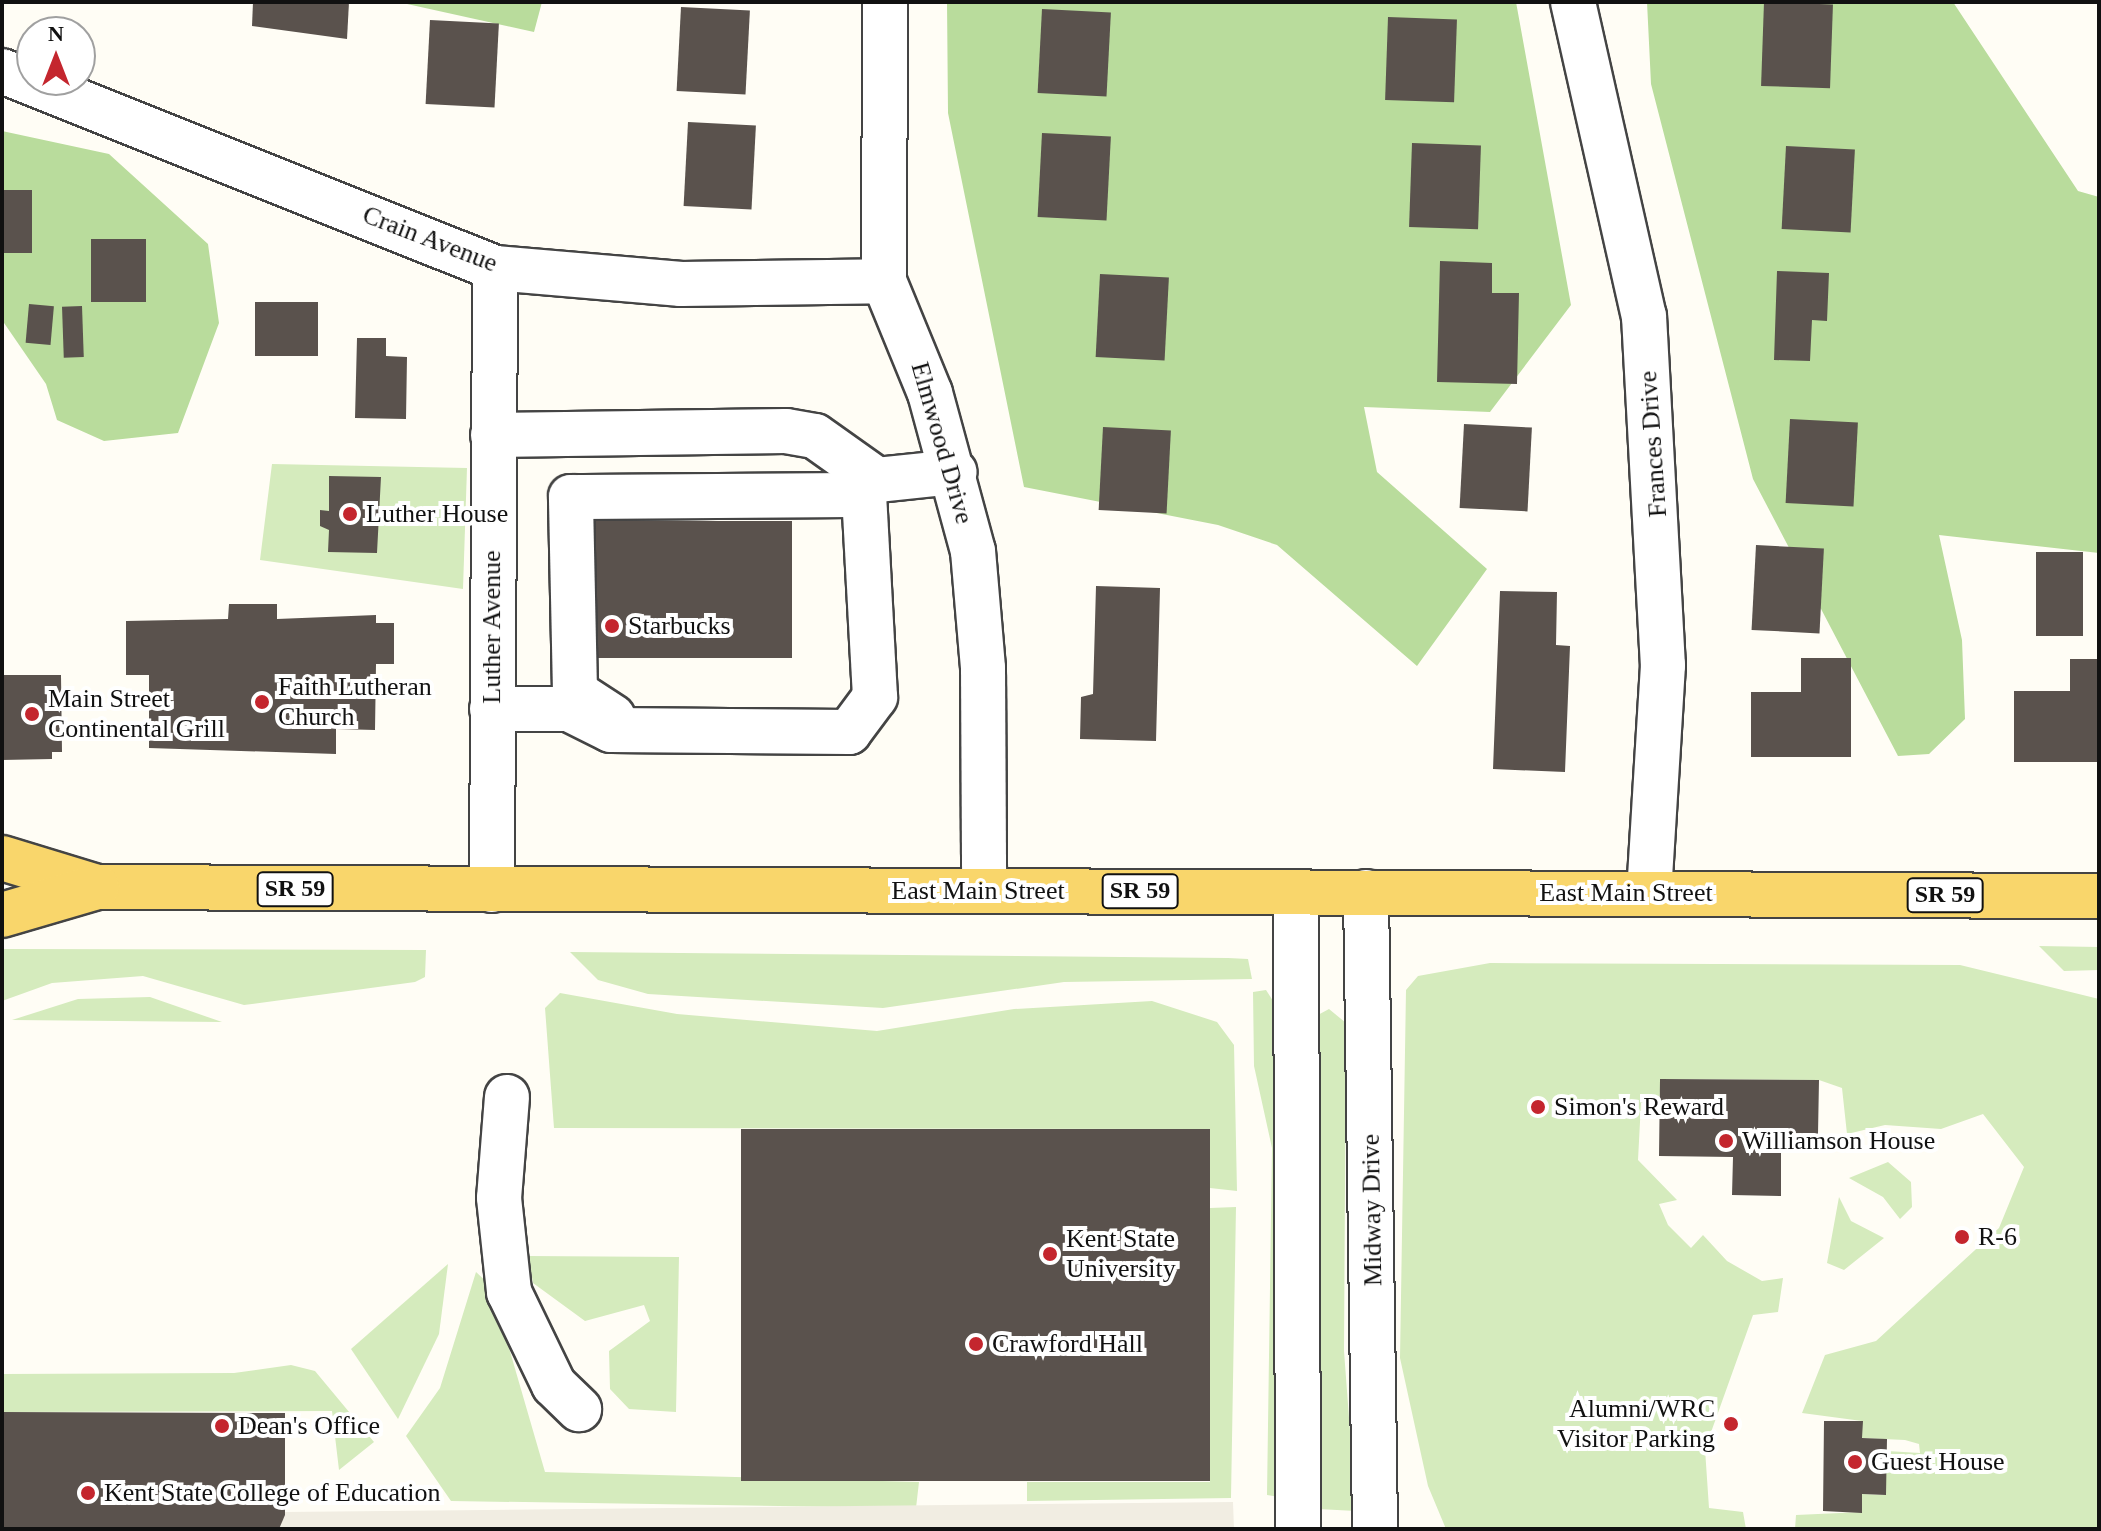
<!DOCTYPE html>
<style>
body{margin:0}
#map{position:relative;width:2101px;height:1531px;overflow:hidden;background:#fffdf5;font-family:"Times New Roman",serif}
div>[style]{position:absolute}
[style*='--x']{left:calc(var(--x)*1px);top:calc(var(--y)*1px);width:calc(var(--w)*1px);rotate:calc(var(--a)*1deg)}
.green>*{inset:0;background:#d5ebbd}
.forest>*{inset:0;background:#b9dc9c}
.plaza>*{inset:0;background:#f1ede2}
.building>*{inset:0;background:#5a524d;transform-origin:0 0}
.roads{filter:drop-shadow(2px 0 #444) drop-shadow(-2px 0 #444) drop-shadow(0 2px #444) drop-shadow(0 -2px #444)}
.minor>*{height:44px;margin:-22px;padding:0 22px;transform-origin:22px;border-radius:22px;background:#fff}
.major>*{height:44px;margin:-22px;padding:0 22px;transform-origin:22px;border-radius:22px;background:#f9d66b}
.dots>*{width:22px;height:22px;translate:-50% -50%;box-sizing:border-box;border:4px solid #fff;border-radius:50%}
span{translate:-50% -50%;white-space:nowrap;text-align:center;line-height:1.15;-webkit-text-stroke:8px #fff;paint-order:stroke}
.shield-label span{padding:2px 6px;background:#fff;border:2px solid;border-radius:6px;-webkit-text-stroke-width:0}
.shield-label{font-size:24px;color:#111;font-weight:700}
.street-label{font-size:26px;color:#111}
.poi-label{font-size:26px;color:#111}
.left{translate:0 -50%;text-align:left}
.right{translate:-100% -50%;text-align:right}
.frame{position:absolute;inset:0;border:4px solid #111;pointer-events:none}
.north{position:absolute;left:16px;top:16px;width:80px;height:80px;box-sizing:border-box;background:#fff;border:2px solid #a0a0a0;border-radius:50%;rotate:0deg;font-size:22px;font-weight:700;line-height:32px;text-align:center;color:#111}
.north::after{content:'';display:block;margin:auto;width:28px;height:36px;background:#c4262e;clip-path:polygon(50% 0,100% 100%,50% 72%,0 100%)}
</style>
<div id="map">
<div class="green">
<i style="clip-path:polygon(272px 464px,467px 468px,463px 589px,260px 560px)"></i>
<i style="clip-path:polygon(2039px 946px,2099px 947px,2099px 970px,2064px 971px)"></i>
<i style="clip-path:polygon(2px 949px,426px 950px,425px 977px,415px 982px,244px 1005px,143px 976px,52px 983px,2px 1001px)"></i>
<i style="clip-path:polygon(570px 952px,1228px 958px,1248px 959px,1252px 979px,1064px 982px,883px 1008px,648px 994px,598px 980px)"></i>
<i style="clip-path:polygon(1490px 963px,1960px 965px,2099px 999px,2099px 1529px,1795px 1529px,1796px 1515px,1862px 1512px,1862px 1494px,1885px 1495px,1887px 1451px,1920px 1453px,1919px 1444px,1905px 1440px,1862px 1438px,1862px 1421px,1802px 1413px,1825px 1355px,1876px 1341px,1999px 1228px,2024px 1167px,1983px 1114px,1941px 1129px,1885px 1125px,1847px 1134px,1842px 1088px,1819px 1080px,1661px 1079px,1659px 1102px,1641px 1103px,1638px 1160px,1677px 1200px,1659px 1204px,1668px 1225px,1691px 1248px,1703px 1235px,1727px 1261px,1762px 1281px,1783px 1278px,1778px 1312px,1753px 1315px,1705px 1449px,1709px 1508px,1743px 1512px,1746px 1529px,1446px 1529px,1428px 1486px,1400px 1358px,1406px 990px,1418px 976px)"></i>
<i style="clip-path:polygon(1266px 990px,1279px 1010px,1286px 1498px,1267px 1495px,1272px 1148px,1254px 1066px,1253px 992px)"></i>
<i style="clip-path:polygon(560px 993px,677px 1014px,877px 1031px,1014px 1009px,1152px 1001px,1217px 1022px,1234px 1045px,1237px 1191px,1210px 1188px,1210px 1129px,554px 1128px,545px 1008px)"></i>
<i style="clip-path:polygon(150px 997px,222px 1022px,12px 1020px,78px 999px)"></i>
<i style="clip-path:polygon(1329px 1009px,1346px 1023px,1344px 1351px,1356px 1511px,1318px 1509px,1316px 1016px)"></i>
<i style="clip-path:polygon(1888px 1162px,1911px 1182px,1912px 1207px,1900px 1219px,1883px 1197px,1849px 1178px)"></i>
<i style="clip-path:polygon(1839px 1197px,1851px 1221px,1884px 1238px,1844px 1270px,1827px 1263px)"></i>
<i style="clip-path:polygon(1236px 1207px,1231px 1498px,1027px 1501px,1027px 1482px,1210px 1482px,1210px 1208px)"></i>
<i style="clip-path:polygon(528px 1256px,679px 1257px,676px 1412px,629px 1409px,610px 1389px,609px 1351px,650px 1321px,644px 1305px,585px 1321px,533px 1283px)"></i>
<i style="clip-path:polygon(448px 1264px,439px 1334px,398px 1419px,351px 1349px)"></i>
<i style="clip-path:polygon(476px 1272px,491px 1286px,545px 1472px,919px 1482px,916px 1508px,451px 1501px,406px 1436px,440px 1388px)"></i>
<i style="clip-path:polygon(291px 1365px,315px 1371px,374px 1442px,339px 1470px,332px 1411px,2px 1412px,2px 1374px,234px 1373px)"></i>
</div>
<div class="forest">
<i style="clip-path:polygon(398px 2px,542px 2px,534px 32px)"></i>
<i style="clip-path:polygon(947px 2px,1516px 2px,1571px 305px,1490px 412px,1364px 407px,1377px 472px,1487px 569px,1417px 666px,1277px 545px,1218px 525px,1024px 487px,948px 113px)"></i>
<i style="clip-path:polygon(1647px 2px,1953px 2px,2078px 191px,2099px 197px,2099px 553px,1939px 535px,1962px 640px,1965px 719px,1929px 754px,1898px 756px,1753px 479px,1651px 84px)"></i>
<i style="clip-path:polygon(2px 131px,109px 154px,208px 244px,219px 323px,178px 433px,104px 441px,57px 420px,46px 384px,2px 320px)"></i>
</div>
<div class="plaza">
<i style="clip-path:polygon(1233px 1502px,1234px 1529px,279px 1529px,285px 1512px)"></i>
</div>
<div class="building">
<i style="clip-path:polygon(253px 2px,349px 2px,347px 39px,252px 26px)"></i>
<i style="left:1764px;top:2px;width:69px;height:84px;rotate:2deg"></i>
<i style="left:681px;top:7px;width:69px;height:84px;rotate:3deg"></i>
<i style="left:1042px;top:9px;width:69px;height:84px;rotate:3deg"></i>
<i style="left:1388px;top:17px;width:69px;height:83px;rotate:2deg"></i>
<i style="left:430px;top:20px;width:69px;height:84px;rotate:3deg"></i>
<i style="left:688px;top:122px;width:68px;height:84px;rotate:3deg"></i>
<i style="left:1042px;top:133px;width:69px;height:84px;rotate:3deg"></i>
<i style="left:1412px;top:143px;width:69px;height:84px;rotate:2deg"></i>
<i style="left:1786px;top:146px;width:69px;height:83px;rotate:3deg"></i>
<i style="left:2px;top:190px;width:30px;height:63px"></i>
<i style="left:91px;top:239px;width:55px;height:63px"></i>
<i style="clip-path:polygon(1440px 261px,1492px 263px,1492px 293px,1519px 293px,1517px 384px,1437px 382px)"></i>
<i style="clip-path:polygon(1777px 271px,1829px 273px,1827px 321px,1812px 320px,1810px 361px,1774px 360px)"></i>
<i style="left:1100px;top:274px;width:69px;height:83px;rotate:3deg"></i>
<i style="left:318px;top:302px;width:54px;height:63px;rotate:90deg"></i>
<i style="left:29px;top:304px;width:25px;height:39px;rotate:5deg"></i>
<i style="left:82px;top:306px;width:51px;height:20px;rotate:88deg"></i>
<i style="clip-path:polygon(357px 338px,386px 338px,386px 356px,407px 357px,406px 419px,355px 418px)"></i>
<i style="left:1790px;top:419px;width:68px;height:84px;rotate:3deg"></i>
<i style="left:1464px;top:424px;width:68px;height:84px;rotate:3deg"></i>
<i style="left:1103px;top:427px;width:68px;height:83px;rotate:3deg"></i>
<i style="clip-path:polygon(329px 476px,381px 477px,377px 553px,328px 552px,329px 530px,320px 526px,320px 510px,329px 511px)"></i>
<i style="left:581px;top:521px;width:211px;height:137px"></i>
<i style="left:1756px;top:545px;width:68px;height:85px;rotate:3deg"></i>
<i style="left:2036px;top:552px;width:47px;height:84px"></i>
<i style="clip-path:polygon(1096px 586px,1160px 588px,1156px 741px,1080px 739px,1081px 697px,1093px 694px)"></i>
<i style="clip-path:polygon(1500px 591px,1557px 592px,1556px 645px,1570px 646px,1565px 772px,1493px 769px)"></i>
<i style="clip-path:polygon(229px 604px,277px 604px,277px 619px,376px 615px,376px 623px,394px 623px,394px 664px,376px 664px,375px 730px,336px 729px,336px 754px,149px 748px,149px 675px,126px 675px,126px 621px,228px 619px)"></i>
<i style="clip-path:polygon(1801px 658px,1851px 658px,1851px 757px,1751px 757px,1751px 692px,1801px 692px)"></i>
<i style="clip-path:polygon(2070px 659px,2099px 659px,2099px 762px,2014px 762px,2014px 691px,2070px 691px)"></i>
<i style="clip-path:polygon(2px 675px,61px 675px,62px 752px,52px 752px,52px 759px,2px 760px)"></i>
<i style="clip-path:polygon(1660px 1079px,1819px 1080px,1818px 1134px,1792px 1133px,1792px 1153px,1781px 1153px,1781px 1196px,1732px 1195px,1733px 1157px,1659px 1156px)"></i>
<i style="left:741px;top:1129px;width:469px;height:352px"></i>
<i style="clip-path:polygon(2px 1412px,285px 1413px,285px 1515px,279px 1529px,2px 1529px)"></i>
<i style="clip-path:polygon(1824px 1421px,1863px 1421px,1862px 1438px,1887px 1439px,1886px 1495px,1862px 1494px,1862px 1513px,1823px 1511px)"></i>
</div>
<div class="roads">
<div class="minor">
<i style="--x:885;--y:2;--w:279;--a:90.2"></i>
<i style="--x:884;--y:281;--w:121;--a:67.7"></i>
<i style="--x:930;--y:393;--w:164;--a:74.8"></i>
<i style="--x:973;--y:551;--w:117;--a:85.1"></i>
<i style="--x:983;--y:668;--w:222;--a:89.7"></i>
<i style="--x:1573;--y:2;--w:322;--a:77.3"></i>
<i style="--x:1644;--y:316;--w:350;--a:86.9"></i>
<i style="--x:1663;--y:665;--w:229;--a:93.5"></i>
<i style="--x:2;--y:71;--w:531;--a:21.78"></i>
<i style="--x:495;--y:268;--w:187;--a:4.9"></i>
<i style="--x:681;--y:284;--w:203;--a:-0.8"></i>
<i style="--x:493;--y:435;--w:293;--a:-0.8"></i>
<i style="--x:786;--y:431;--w:29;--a:10"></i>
<i style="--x:815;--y:436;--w:76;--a:35.4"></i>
<i style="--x:877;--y:480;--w:78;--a:-5.9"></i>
<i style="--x:492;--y:709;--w:77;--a:0"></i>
<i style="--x:569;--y:709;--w:47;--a:26.6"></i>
<i style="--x:611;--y:730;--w:238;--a:0.5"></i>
<i style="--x:849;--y:732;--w:44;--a:-53.4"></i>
<i style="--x:875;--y:697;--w:221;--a:-93.1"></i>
<i style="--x:613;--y:717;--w:45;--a:-146.7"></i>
<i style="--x:575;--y:692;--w:195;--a:-91.2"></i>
<i style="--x:571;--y:497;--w:293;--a:-0.4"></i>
<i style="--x:492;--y:890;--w:622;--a:-89.72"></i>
<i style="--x:1296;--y:892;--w:637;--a:89.82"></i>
<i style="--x:1366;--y:892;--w:637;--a:89.19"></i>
<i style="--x:507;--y:1097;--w:101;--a:94.5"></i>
<i style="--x:499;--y:1198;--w:95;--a:83.9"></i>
<i style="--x:509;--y:1292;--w:103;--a:64.2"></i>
<i style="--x:554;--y:1385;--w:35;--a:44"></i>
</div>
<div class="major">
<i style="--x:2;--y:858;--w:99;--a:17"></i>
<i style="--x:97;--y:887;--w:2002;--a:0.26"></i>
<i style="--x:2;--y:915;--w:99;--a:-16.4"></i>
</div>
</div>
<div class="dots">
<i style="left:350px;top:514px;background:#c4262e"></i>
<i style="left:612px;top:626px;background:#c4262e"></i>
<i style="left:262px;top:702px;background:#c4262e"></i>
<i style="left:32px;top:714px;background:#c4262e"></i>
<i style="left:1538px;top:1107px;background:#c4262e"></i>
<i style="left:1726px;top:1141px;background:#c4262e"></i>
<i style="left:1962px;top:1237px;background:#c4262e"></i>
<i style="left:1050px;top:1254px;background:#c4262e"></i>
<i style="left:976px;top:1344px;background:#c4262e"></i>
<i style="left:1731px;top:1424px;background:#c4262e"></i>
<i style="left:222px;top:1426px;background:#c4262e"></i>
<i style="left:1855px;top:1462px;background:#c4262e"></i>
<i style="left:88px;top:1493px;background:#c4262e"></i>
</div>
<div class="shield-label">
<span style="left:295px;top:889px">SR 59</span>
<span style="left:1140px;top:891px">SR 59</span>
<span style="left:1945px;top:895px">SR 59</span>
</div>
<div class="street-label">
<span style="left:430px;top:239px;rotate:21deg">Crain Avenue</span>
<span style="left:942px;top:443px;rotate:74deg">Elmwood Drive</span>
<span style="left:1653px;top:444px;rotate:-94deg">Frances Drive</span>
<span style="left:492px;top:627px;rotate:-90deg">Luther Avenue</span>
<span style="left:978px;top:891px">East Main Street</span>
<span style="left:1626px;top:893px">East Main Street</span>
<span style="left:1372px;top:1210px;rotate:-91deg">Midway Drive</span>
</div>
<div class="poi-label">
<span class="left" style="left:366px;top:514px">Luther House</span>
<span class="left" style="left:628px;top:626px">Starbucks</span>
<span class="left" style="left:278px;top:702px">Faith Lutheran<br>Church</span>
<span class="left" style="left:48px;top:714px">Main Street<br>Continental Grill</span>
<span class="left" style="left:1554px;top:1107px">Simon's Reward</span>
<span class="left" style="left:1742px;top:1141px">Williamson House</span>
<span class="left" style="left:1978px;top:1237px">R-6</span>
<span class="left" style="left:1066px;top:1254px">Kent State<br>University</span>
<span class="left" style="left:992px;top:1344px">Crawford Hall</span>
<span class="right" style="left:1715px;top:1424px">Alumni/WRC<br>Visitor Parking</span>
<span class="left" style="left:238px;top:1426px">Dean's Office</span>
<span class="left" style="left:1871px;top:1462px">Guest House</span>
<span class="left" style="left:104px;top:1493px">Kent State College of Education</span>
</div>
<div class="frame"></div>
<div class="north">N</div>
</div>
